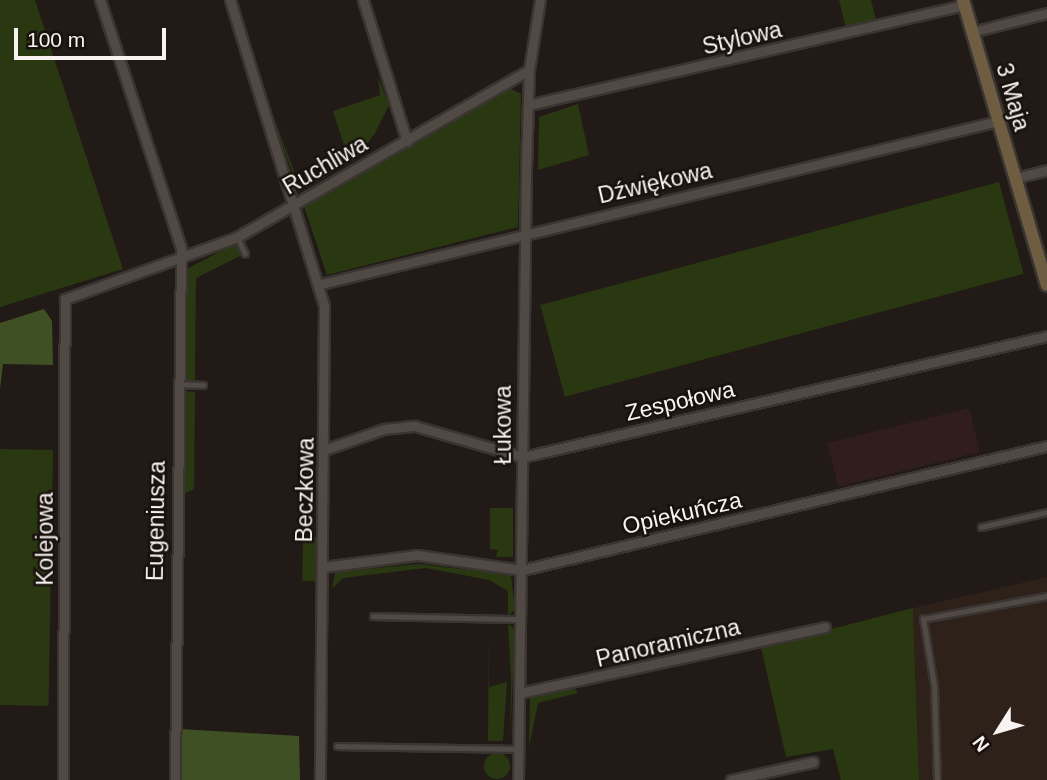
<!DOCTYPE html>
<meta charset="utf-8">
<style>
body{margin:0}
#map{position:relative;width:1047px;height:780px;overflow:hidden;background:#211a16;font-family:Arial,sans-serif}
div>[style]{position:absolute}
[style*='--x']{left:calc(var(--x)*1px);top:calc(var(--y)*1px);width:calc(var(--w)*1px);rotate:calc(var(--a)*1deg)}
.built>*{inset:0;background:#2d2119}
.industrial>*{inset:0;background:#301d1c;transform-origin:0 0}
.green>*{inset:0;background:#293811;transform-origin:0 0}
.round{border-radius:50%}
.forest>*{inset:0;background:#3e5024}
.roads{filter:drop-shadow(2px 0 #3a3532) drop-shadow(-2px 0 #3a3532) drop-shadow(0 2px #3a3532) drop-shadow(0 -2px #3a3532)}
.lane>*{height:4.5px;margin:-2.25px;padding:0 2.25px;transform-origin:2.25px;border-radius:2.25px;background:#514944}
.street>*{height:9px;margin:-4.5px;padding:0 4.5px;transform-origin:4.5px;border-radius:4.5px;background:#514944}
.secondary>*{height:12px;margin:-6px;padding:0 6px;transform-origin:6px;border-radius:6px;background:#6f5d41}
span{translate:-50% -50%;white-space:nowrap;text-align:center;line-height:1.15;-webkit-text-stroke:5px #18110d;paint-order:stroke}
.street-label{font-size:23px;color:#f8f3f0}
.north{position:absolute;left:963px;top:696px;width:70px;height:70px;-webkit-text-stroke:5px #18110d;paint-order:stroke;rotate:233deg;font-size:19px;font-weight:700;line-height:28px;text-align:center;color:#f8f3f0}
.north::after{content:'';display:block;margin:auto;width:24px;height:32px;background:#f8f3f0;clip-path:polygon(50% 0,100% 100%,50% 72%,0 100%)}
.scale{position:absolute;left:14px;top:28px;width:152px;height:32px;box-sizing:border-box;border:4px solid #f8f3f0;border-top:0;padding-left:9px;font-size:21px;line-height:24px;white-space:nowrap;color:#f8f3f0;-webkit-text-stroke:5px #18110d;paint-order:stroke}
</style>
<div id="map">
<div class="built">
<i style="clip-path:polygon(1047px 577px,1047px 780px,919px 780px,913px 608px)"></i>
</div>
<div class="industrial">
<i style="left:969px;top:408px;width:45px;height:146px;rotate:76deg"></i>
</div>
<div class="green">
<i style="clip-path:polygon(0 0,35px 0,123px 269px,0 307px)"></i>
<i style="clip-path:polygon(839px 0,871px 0,876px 20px,846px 28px)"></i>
<i style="clip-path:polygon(378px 77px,389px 105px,375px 133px,356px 159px,299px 192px,265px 94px,300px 187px,349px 161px,333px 111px,380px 95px)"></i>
<i style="clip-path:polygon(509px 88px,521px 94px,518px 227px,327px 275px,304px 206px)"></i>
<i style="clip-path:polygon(578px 104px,589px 155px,538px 170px,539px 117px)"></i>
<i style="left:999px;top:182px;width:95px;height:475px;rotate:75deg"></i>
<i style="clip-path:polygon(236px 243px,242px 255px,196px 278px,195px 380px,185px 380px,183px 271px)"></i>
<i style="clip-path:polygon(182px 391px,195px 392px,194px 489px,186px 493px,181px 491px)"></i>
<i style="left:0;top:449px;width:53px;height:256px;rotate:1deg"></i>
<i style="clip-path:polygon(490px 508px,513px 508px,513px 557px,496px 557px,498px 550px,490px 549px)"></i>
<i style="left:319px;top:537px;width:44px;height:16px;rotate:91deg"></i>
<i style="clip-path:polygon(419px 564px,511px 575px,515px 610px,508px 615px,508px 591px,489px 580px,426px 568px,343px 578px,332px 589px,335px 572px)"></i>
<i style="clip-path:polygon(913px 608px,919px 780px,841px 780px,833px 749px,786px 757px,761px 647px)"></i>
<i style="clip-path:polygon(489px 623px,489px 687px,507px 682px,503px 741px,488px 741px)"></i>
<i style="clip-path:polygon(508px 624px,515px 629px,510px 743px,511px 679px)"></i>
<i style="clip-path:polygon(573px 686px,578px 693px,538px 703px,529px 747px,530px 696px)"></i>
<i class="round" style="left:484px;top:753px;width:26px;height:26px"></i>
</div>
<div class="forest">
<i style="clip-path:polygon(44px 309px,52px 321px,53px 365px,3px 364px,0 389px,0 323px)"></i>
<i style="clip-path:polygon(180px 729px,299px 736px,300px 780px,179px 780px)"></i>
</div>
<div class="roads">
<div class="lane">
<i style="--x:238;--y:238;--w:17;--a:65"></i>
<i style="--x:178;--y:384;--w:25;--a:2"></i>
<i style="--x:981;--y:527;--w:68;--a:-12.8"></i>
<i style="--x:373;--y:616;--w:149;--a:1.2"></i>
<i style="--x:337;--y:746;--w:181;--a:0.9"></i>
<i style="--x:937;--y:780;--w:94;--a:-91.8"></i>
<i style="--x:934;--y:686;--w:68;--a:-99.3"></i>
<i style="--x:923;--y:619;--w:126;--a:-10.5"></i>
</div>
<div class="street">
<i style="--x:100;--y:0;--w:261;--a:71.9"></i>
<i style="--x:181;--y:248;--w:532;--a:90.65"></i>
<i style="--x:230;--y:0;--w:320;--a:72.9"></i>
<i style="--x:324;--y:306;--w:474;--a:90.5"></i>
<i style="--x:363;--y:0;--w:148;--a:72.7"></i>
<i style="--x:972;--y:32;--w:77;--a:-14.2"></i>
<i style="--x:528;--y:105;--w:448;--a:-12.9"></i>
<i style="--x:1015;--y:178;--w:33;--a:-14"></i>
<i style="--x:321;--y:284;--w:696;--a:-13.54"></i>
<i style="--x:324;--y:450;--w:64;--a:-19.3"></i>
<i style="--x:384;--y:429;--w:31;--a:-6"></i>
<i style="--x:415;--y:426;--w:112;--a:16"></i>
<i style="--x:523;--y:457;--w:538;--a:-13"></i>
<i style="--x:323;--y:567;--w:95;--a:-7.3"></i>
<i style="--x:417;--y:555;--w:106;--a:8.1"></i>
<i style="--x:522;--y:570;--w:539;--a:-13.29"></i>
<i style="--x:520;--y:693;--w:312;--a:-12.2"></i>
<i style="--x:63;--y:780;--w:481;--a:-89.8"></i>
<i style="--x:65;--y:299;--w:183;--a:-19.8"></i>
<i style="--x:237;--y:237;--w:336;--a:-29.8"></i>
<i style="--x:518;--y:780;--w:611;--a:-89.25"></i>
<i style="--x:526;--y:169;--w:99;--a:-88.3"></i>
<i style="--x:529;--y:70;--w:71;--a:-81.1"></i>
<i style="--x:731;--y:780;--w:84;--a:-12.4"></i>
</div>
<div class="secondary">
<i style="--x:963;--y:0;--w:297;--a:73.6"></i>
</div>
</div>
<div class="street-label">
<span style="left:742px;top:38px;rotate:-13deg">Stylowa</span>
<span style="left:1013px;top:97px;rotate:74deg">3 Maja</span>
<span style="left:325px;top:165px;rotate:-30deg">Ruchliwa</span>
<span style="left:655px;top:183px;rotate:-13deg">Dźwiękowa</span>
<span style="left:680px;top:401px;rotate:-13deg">Zespołowa</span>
<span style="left:503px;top:425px;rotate:-90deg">Łukowa</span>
<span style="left:305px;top:490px;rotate:-89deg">Beczkowa</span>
<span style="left:682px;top:513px;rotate:-13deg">Opiekuńcza</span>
<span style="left:156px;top:521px;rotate:-89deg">Eugeniusza</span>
<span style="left:45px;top:539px;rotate:-90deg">Kolejowa</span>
<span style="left:668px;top:643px;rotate:-13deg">Panoramiczna</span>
</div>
<div class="north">N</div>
<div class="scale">100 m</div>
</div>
